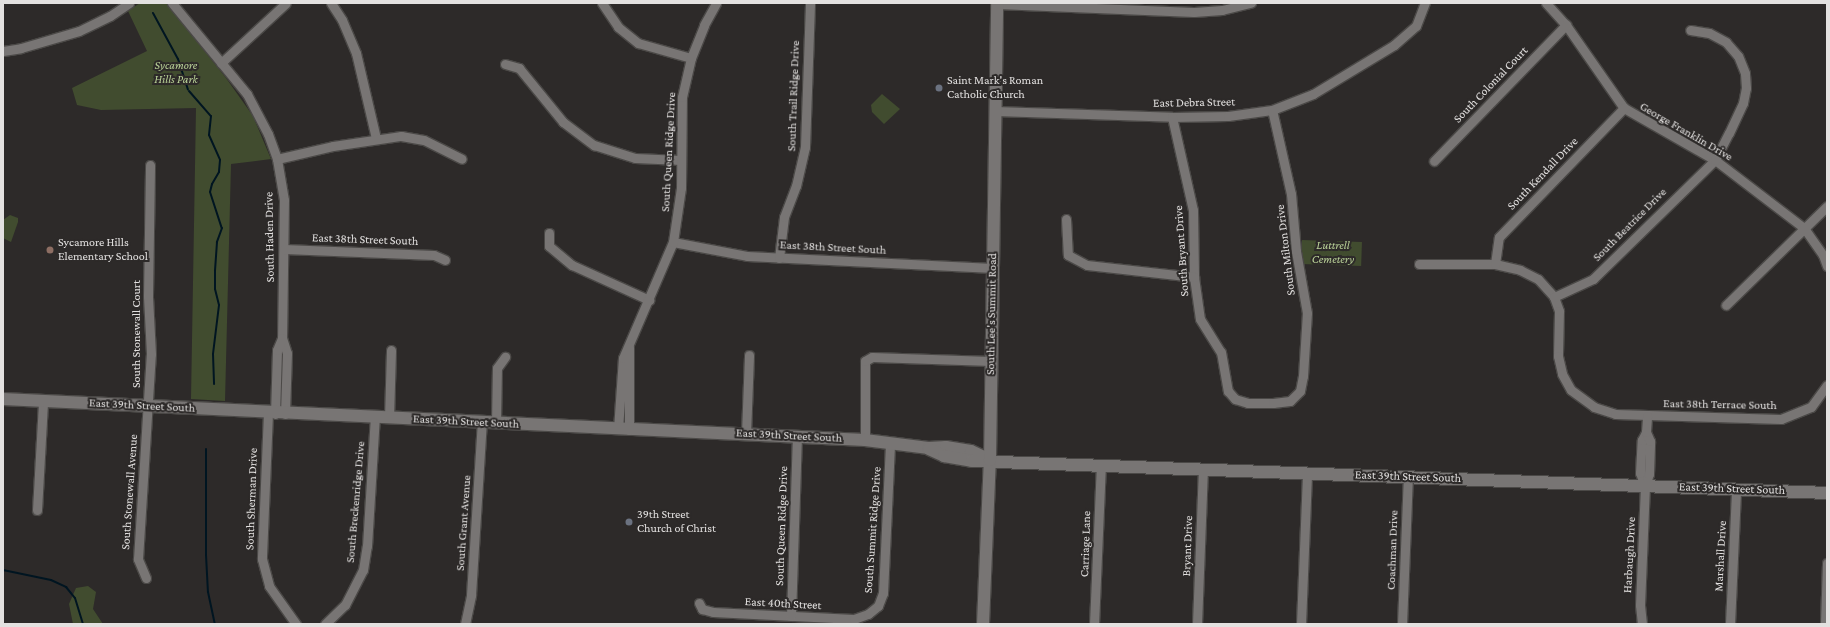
<!DOCTYPE html>
<style>
body{margin:0}
#map{position:relative;width:1830px;height:627px;overflow:hidden;background:#2d2a29;font-family:"Crimson Pro",serif}
div>[style]{position:absolute}
[style*='--x']{left:calc(var(--x)*1px);top:calc(var(--y)*1px);width:calc(var(--w)*1px);rotate:calc(var(--a)*1deg)}
.green>*{inset:0;background:#414c2f;transform-origin:0 0}
.stream>*{height:2px;margin:-1px;padding:0 1px;transform-origin:1px;border-radius:1px;background:#001521}
.roads{filter:drop-shadow(1px 0 #4b4947) drop-shadow(-1px 0 #4b4947) drop-shadow(0 1px #4b4947) drop-shadow(0 -1px #4b4947)}
.minor>*{height:9px;margin:-4.5px;padding:0 4.5px;transform-origin:4.5px;border-radius:4.5px;background:#787574}
.secondary>*{height:12px;margin:-6px;padding:0 6px;transform-origin:6px;border-radius:6px;background:#787574}
.dots>*{width:11px;height:11px;translate:-50% -50%;box-sizing:border-box;border:2px solid #2d2a29;border-radius:50%}
span{translate:-50% -50%;white-space:nowrap;text-align:center;line-height:1.15;-webkit-text-stroke:4px #2d2a29;paint-order:stroke}
.park-label{font-size:12px;color:#bad298;font-style:italic}
.poi-label{font-size:12px;color:#e3e1e0}
.left{translate:0 -50%;text-align:left}
.street-label{font-size:12px;color:#e3e1e0}
.frame{position:absolute;inset:0;border:4px solid #e3e1e0;pointer-events:none}
</style>
<div id="map">
<div class="green">
<i style="clip-path:polygon(140px 3px,166px 3px,226px 78px,253px 116px,271px 159px,231px 164px,225px 401px,191px 399px,196px 108px,101px 110px,77px 105px,72px 88px,147px 51px,128px 11px)"></i>
<i style="clip-path:polygon(882px 94px,900px 109px,884px 124px,872px 112px,871px 105px)"></i>
<i style="clip-path:polygon(10px 215px,18px 218px,18px 222px,11px 242px,3px 238px,3px 220px)"></i>
<i style="left:1302px;top:240px;width:60px;height:24px;rotate:2deg"></i>
<i style="clip-path:polygon(88px 586px,96px 592px,93px 609px,103px 624px,73px 624px,69px 604px,76px 588px)"></i>
</div>
<div class="stream">
<i style="--x:153;--y:13;--w:52;--a:61.5"></i>
<i style="--x:178;--y:59;--w:32;--a:72"></i>
<i style="--x:189;--y:91;--w:33;--a:49"></i>
<i style="--x:211;--y:116;--w:19;--a:96"></i>
<i style="--x:209;--y:135;--w:27;--a:66"></i>
<i style="--x:220;--y:160;--w:12;--a:95"></i>
<i style="--x:219;--y:172;--w:14;--a:120"></i>
<i style="--x:212;--y:184;--w:8;--a:104"></i>
<i style="--x:210;--y:192;--w:38;--a:72"></i>
<i style="--x:222;--y:228;--w:15;--a:110"></i>
<i style="--x:217;--y:242;--w:29;--a:94"></i>
<i style="--x:215;--y:271;--w:18;--a:90"></i>
<i style="--x:215;--y:289;--w:16;--a:76"></i>
<i style="--x:219;--y:305;--w:49;--a:97"></i>
<i style="--x:213;--y:354;--w:30;--a:88"></i>
<i style="--x:206;--y:449;--w:106;--a:90"></i>
<i style="--x:206;--y:555;--w:37;--a:87"></i>
<i style="--x:208;--y:592;--w:33;--a:78"></i>
<i style="--x:3;--y:570;--w:49;--a:11.8"></i>
<i style="--x:51;--y:580;--w:17;--a:25"></i>
<i style="--x:66;--y:587;--w:14;--a:51"></i>
<i style="--x:75;--y:598;--w:27;--a:73"></i>
</div>
<div class="roads">
<div class="minor">
<i style="--x:172;--y:3;--w:118;--a:50.5"></i>
<i style="--x:247;--y:94;--w:45;--a:62.3"></i>
<i style="--x:268;--y:134;--w:27;--a:70"></i>
<i style="--x:277;--y:159;--w:42;--a:80.3"></i>
<i style="--x:284;--y:200;--w:138;--a:90.8"></i>
<i style="--x:282;--y:338;--w:16;--a:72"></i>
<i style="--x:287;--y:353;--w:61;--a:91.9"></i>
<i style="--x:331;--y:3;--w:20;--a:57"></i>
<i style="--x:342;--y:20;--w:36;--a:67"></i>
<i style="--x:356;--y:53;--w:87;--a:76.8"></i>
<i style="--x:602;--y:3;--w:29;--a:56"></i>
<i style="--x:618;--y:27;--w:26;--a:39"></i>
<i style="--x:638;--y:43;--w:55;--a:15.8"></i>
<i style="--x:1546;--y:3;--w:30;--a:48"></i>
<i style="--x:1566;--y:25;--w:101;--a:55.1"></i>
<i style="--x:1624;--y:108;--w:105;--a:29.7"></i>
<i style="--x:1715;--y:160;--w:112;--a:37.4"></i>
<i style="--x:1804;--y:228;--w:33;--a:55"></i>
<i style="--x:1823;--y:255;--w:12;--a:70"></i>
<i style="--x:997;--y:4;--w:197;--a:2.3"></i>
<i style="--x:1194;--y:12;--w:28;--a:-4"></i>
<i style="--x:1222;--y:10;--w:30;--a:-14"></i>
<i style="--x:3;--y:51;--w:18;--a:-9"></i>
<i style="--x:21;--y:48;--w:60;--a:-16.3"></i>
<i style="--x:79;--y:31;--w:34;--a:-26"></i>
<i style="--x:110;--y:16;--w:23;--a:-34"></i>
<i style="--x:221;--y:63;--w:88;--a:-42.7"></i>
<i style="--x:505;--y:64;--w:15;--a:16"></i>
<i style="--x:519;--y:68;--w:70;--a:50.8"></i>
<i style="--x:563;--y:122;--w:39;--a:37"></i>
<i style="--x:594;--y:145;--w:43;--a:17.6"></i>
<i style="--x:635;--y:158;--w:46;--a:2.5"></i>
<i style="--x:995;--y:111;--w:177;--a:1.9"></i>
<i style="--x:1172;--y:117;--w:56;--a:-1"></i>
<i style="--x:1228;--y:116;--w:44;--a:-7.8"></i>
<i style="--x:1272;--y:110;--w:44;--a:-21.3"></i>
<i style="--x:1313;--y:94;--w:95;--a:-31.2"></i>
<i style="--x:1394;--y:45;--w:29;--a:-41"></i>
<i style="--x:1416;--y:26;--w:25;--a:-69"></i>
<i style="--x:1172;--y:117;--w:95;--a:77.3"></i>
<i style="--x:1193;--y:210;--w:67;--a:89.1"></i>
<i style="--x:1194;--y:277;--w:42;--a:81.9"></i>
<i style="--x:1200;--y:319;--w:39;--a:58"></i>
<i style="--x:1221;--y:352;--w:40;--a:80"></i>
<i style="--x:1228;--y:391;--w:11;--a:49"></i>
<i style="--x:1235;--y:399;--w:14;--a:17"></i>
<i style="--x:1248;--y:403;--w:25;--a:0"></i>
<i style="--x:1273;--y:403;--w:17;--a:-7"></i>
<i style="--x:1290;--y:401;--w:14;--a:-45"></i>
<i style="--x:1300;--y:391;--w:15;--a:-79"></i>
<i style="--x:1303;--y:376;--w:63;--a:-86.4"></i>
<i style="--x:1307;--y:313;--w:63;--a:-100.1"></i>
<i style="--x:1296;--y:251;--w:57;--a:-95"></i>
<i style="--x:1291;--y:194;--w:86;--a:-102.7"></i>
<i style="--x:277;--y:159;--w:57;--a:-13.1"></i>
<i style="--x:333;--y:146;--w:69;--a:-8.4"></i>
<i style="--x:401;--y:136;--w:23;--a:10"></i>
<i style="--x:424;--y:140;--w:42;--a:26.6"></i>
<i style="--x:1434;--y:161;--w:190;--a:-45.9"></i>
<i style="--x:1066;--y:219;--w:36;--a:87"></i>
<i style="--x:1068;--y:255;--w:21;--a:28"></i>
<i style="--x:1087;--y:265;--w:108;--a:6.4"></i>
<i style="--x:549;--y:233;--w:13;--a:90"></i>
<i style="--x:549;--y:246;--w:30;--a:40"></i>
<i style="--x:572;--y:265;--w:85;--a:24.4"></i>
<i style="--x:673;--y:242;--w:75;--a:10.7"></i>
<i style="--x:747;--y:256;--w:246;--a:2.8"></i>
<i style="--x:284;--y:249;--w:150;--a:2.3"></i>
<i style="--x:434;--y:255;--w:12;--a:24"></i>
<i style="--x:779;--y:258;--w:41;--a:-83"></i>
<i style="--x:784;--y:217;--w:33;--a:-69"></i>
<i style="--x:796;--y:186;--w:40;--a:-77"></i>
<i style="--x:805;--y:147;--w:144;--a:-88"></i>
<i style="--x:1419;--y:264;--w:76;--a:0"></i>
<i style="--x:1495;--y:264;--w:26;--a:13"></i>
<i style="--x:1520;--y:270;--w:20;--a:27"></i>
<i style="--x:1538;--y:279;--w:24;--a:48"></i>
<i style="--x:1554;--y:297;--w:15;--a:70"></i>
<i style="--x:1559;--y:311;--w:45;--a:91.3"></i>
<i style="--x:1558;--y:356;--w:18;--a:77"></i>
<i style="--x:1562;--y:374;--w:18;--a:61"></i>
<i style="--x:1571;--y:390;--w:29;--a:36"></i>
<i style="--x:1594;--y:407;--w:22;--a:18"></i>
<i style="--x:1615;--y:414;--w:166;--a:1.7"></i>
<i style="--x:1781;--y:419;--w:32;--a:-22"></i>
<i style="--x:1811;--y:407;--w:27;--a:-54"></i>
<i style="--x:1495;--y:264;--w:27;--a:-82"></i>
<i style="--x:1499;--y:237;--w:180;--a:-45.9"></i>
<i style="--x:1554;--y:297;--w:43;--a:-24.8"></i>
<i style="--x:1593;--y:279;--w:170;--a:-44.3"></i>
<i style="--x:1715;--y:160;--w:30;--a:-63"></i>
<i style="--x:1729;--y:133;--w:33;--a:-65"></i>
<i style="--x:1743;--y:103;--w:15;--a:-79"></i>
<i style="--x:1746;--y:88;--w:15;--a:-94"></i>
<i style="--x:1745;--y:73;--w:18;--a:-112"></i>
<i style="--x:1738;--y:56;--w:18;--a:-131"></i>
<i style="--x:1726;--y:42;--w:19;--a:-152"></i>
<i style="--x:1709;--y:33;--w:19;--a:-171"></i>
<i style="--x:1726;--y:305;--w:141;--a:-44.4"></i>
<i style="--x:268;--y:413;--w:146;--a:92.4"></i>
<i style="--x:262;--y:559;--w:28;--a:75"></i>
<i style="--x:269;--y:586;--w:47;--a:54.6"></i>
<i style="--x:275;--y:414;--w:64;--a:-88.2"></i>
<i style="--x:277;--y:350;--w:13;--a:-67"></i>
<i style="--x:389;--y:418;--w:68;--a:-88.3"></i>
<i style="--x:496;--y:423;--w:55;--a:-89"></i>
<i style="--x:497;--y:368;--w:14;--a:-54"></i>
<i style="--x:618;--y:429;--w:71;--a:-86"></i>
<i style="--x:623;--y:358;--w:126;--a:-66.7"></i>
<i style="--x:673;--y:242;--w:55;--a:-81.6"></i>
<i style="--x:681;--y:188;--w:91;--a:-89.4"></i>
<i style="--x:682;--y:97;--w:40;--a:-77"></i>
<i style="--x:691;--y:58;--w:35;--a:-68"></i>
<i style="--x:704;--y:25;--w:25;--a:-61"></i>
<i style="--x:629;--y:430;--w:83;--a:-90"></i>
<i style="--x:746;--y:434;--w:79;--a:-87.8"></i>
<i style="--x:865;--y:440;--w:79;--a:-90"></i>
<i style="--x:865;--y:361;--w:8;--a:-30"></i>
<i style="--x:872;--y:357;--w:119;--a:1.9"></i>
<i style="--x:1645;--y:486;--w:14;--a:-111"></i>
<i style="--x:1640;--y:473;--w:33;--a:-87"></i>
<i style="--x:1642;--y:440;--w:9;--a:-63"></i>
<i style="--x:37;--y:510;--w:109;--a:-86.8"></i>
<i style="--x:146;--y:578;--w:21;--a:-113"></i>
<i style="--x:138;--y:559;--w:205;--a:-86.4"></i>
<i style="--x:151;--y:354;--w:58;--a:-93"></i>
<i style="--x:148;--y:296;--w:131;--a:-89.1"></i>
<i style="--x:699;--y:603;--w:7;--a:63"></i>
<i style="--x:702;--y:609;--w:11;--a:15"></i>
<i style="--x:713;--y:612;--w:141;--a:2.8"></i>
<i style="--x:854;--y:619;--w:15;--a:-20"></i>
<i style="--x:868;--y:614;--w:13;--a:-39"></i>
<i style="--x:878;--y:606;--w:14;--a:-69"></i>
<i style="--x:883;--y:593;--w:150;--a:-87.3"></i>
<i style="--x:791;--y:616;--w:179;--a:-88.1"></i>
<i style="--x:325;--y:624;--w:28;--a:-44"></i>
<i style="--x:345;--y:605;--w:39;--a:-63"></i>
<i style="--x:363;--y:570;--w:24;--a:-81"></i>
<i style="--x:367;--y:546;--w:129;--a:-86.5"></i>
<i style="--x:465;--y:624;--w:30;--a:-78"></i>
<i style="--x:471;--y:595;--w:173;--a:-86.4"></i>
<i style="--x:1094;--y:624;--w:159;--a:-87.5"></i>
<i style="--x:1197;--y:624;--w:155;--a:-87.8"></i>
<i style="--x:1301;--y:624;--w:150;--a:-87.7"></i>
<i style="--x:1402;--y:624;--w:147;--a:-87.7"></i>
<i style="--x:1642;--y:624;--w:19;--a:-96"></i>
<i style="--x:1640;--y:605;--w:119;--a:-87.6"></i>
<i style="--x:1645;--y:486;--w:13;--a:-72"></i>
<i style="--x:1649;--y:474;--w:33;--a:-88"></i>
<i style="--x:1650;--y:441;--w:10;--a:-114"></i>
<i style="--x:1646;--y:432;--w:16;--a:-86"></i>
<i style="--x:1730;--y:624;--w:134;--a:-87.4"></i>
<i style="--x:1825;--y:624;--w:61;--a:-88.1"></i>
</div>
<div class="secondary">
<i style="--x:3;--y:399;--w:863;--a:2.72"></i>
<i style="--x:865;--y:440;--w:64;--a:7.2"></i>
<i style="--x:928;--y:448;--w:18;--a:-3"></i>
<i style="--x:946;--y:447;--w:25;--a:9"></i>
<i style="--x:971;--y:451;--w:21;--a:25"></i>
<i style="--x:929;--y:449;--w:17;--a:25"></i>
<i style="--x:944;--y:456;--w:28;--a:10"></i>
<i style="--x:972;--y:461;--w:856;--a:2.14"></i>
<i style="--x:983;--y:624;--w:164;--a:-87.6"></i>
<i style="--x:990;--y:460;--w:457;--a:-89.1"></i>
</div>
</div>
<div class="dots">
<i style="left:939px;top:88px;background:#6b7280"></i>
<i style="left:50px;top:250px;background:#8d6e63"></i>
<i style="left:629px;top:522px;background:#6b7280"></i>
</div>
<div class="park-label">
<span style="left:176px;top:73px">Sycamore<br>Hills Park</span>
<span style="left:1333px;top:253px">Luttrell<br>Cemetery</span>
</div>
<div class="poi-label">
<span class="left" style="left:947px;top:88px">Saint Mark's Roman<br>Catholic Church</span>
<span class="left" style="left:58px;top:250px">Sycamore Hills<br>Elementary School</span>
<span class="left" style="left:637px;top:522px">39th Street<br>Church of Christ</span>
</div>
<div class="street-label">
<span style="left:1491px;top:85px;rotate:-46deg">South Colonial Court</span>
<span style="left:794px;top:96px;rotate:-88deg">South Trail Ridge Drive</span>
<span style="left:1194px;top:103px;rotate:-1deg">East Debra Street</span>
<span style="left:1686px;top:132px;rotate:30deg">George Franklin Drive</span>
<span style="left:669px;top:152px;rotate:-87deg">South Queen Ridge Drive</span>
<span style="left:1543px;top:174px;rotate:-46deg">South Kendall Drive</span>
<span style="left:1630px;top:225px;rotate:-45deg">South Beatrice Drive</span>
<span style="left:270px;top:237px;rotate:-91deg">South Haden Drive</span>
<span style="left:365px;top:240px;rotate:2deg">East 38th Street South</span>
<span style="left:833px;top:248px;rotate:3deg">East 38th Street South</span>
<span style="left:1286px;top:250px;rotate:-97deg">South Milton Drive</span>
<span style="left:1182px;top:251px;rotate:-94deg">South Bryant Drive</span>
<span style="left:992px;top:314px;rotate:-89deg">South Lee's Summit Road</span>
<span style="left:137px;top:334px;rotate:-90deg">South Stonewall Court</span>
<span style="left:1720px;top:405px;rotate:1deg">East 38th Terrace South</span>
<span style="left:142px;top:406px;rotate:3deg">East 39th Street South</span>
<span style="left:466px;top:422px;rotate:3deg">East 39th Street South</span>
<span style="left:789px;top:436px;rotate:3deg">East 39th Street South</span>
<span style="left:1408px;top:477px;rotate:2deg">East 39th Street South</span>
<span style="left:1732px;top:489px;rotate:2deg">East 39th Street South</span>
<span style="left:130px;top:492px;rotate:-86deg">South Stonewall Avenue</span>
<span style="left:252px;top:499px;rotate:-88deg">South Sherman Drive</span>
<span style="left:356px;top:502px;rotate:-85deg">South Breckenridge Drive</span>
<span style="left:464px;top:523px;rotate:-86deg">South Grant Avenue</span>
<span style="left:782px;top:526px;rotate:-88deg">South Queen Ridge Drive</span>
<span style="left:873px;top:530px;rotate:-86deg">South Summit Ridge Drive</span>
<span style="left:1086px;top:544px;rotate:-88deg">Carriage Lane</span>
<span style="left:1188px;top:546px;rotate:-88deg">Bryant Drive</span>
<span style="left:1393px;top:550px;rotate:-88deg">Coachman Drive</span>
<span style="left:1630px;top:555px;rotate:-87deg">Harbaugh Drive</span>
<span style="left:1721px;top:556px;rotate:-87deg">Marshall Drive</span>
<span style="left:783px;top:604px;rotate:3deg">East 40th Street</span>
</div>
<div class="frame"></div>
</div>
